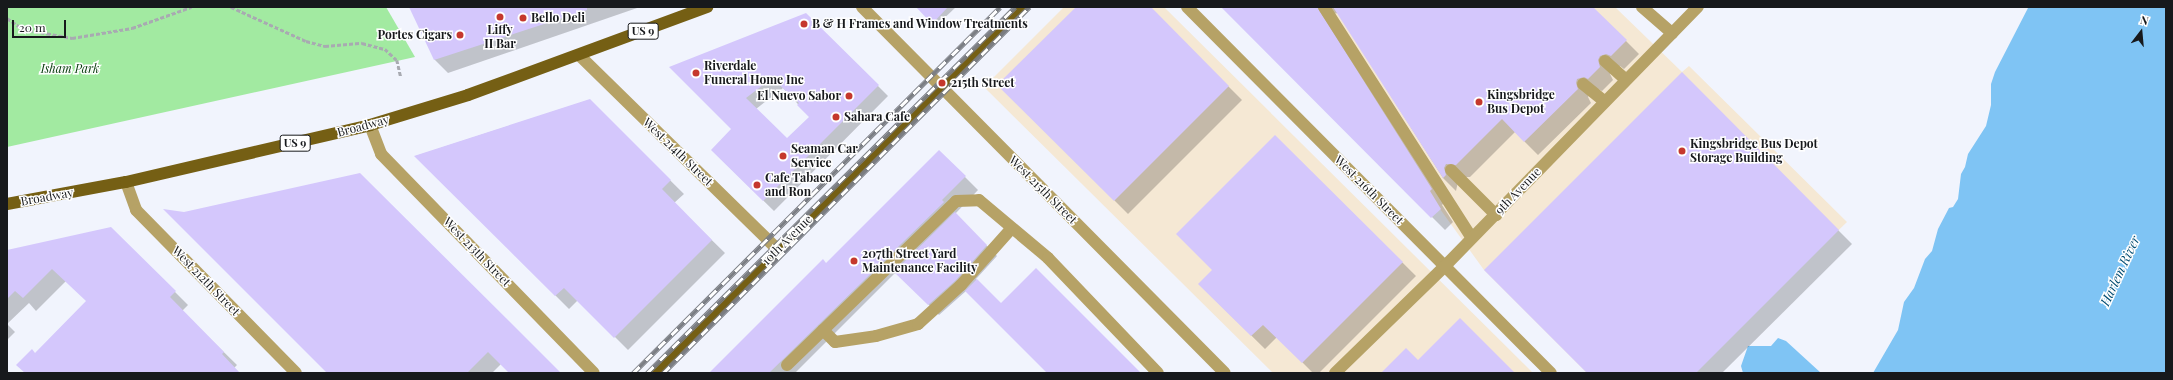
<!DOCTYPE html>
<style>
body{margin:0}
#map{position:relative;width:2173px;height:380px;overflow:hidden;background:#f1f4fd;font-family:"Playfair Display",serif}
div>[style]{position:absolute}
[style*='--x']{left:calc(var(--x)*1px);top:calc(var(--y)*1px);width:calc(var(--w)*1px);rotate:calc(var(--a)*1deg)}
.industrial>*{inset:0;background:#f5e8d4}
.green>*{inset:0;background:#a2eaa1}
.water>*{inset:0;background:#7fc4f4}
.shadow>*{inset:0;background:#0003}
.building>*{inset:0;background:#d4c7fc}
.path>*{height:2.5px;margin-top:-1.25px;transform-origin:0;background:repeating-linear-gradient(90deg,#a8aab1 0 4px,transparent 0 6px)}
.minor>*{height:12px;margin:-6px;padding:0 6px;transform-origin:6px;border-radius:6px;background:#b6a266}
.major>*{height:12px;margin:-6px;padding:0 6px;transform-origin:6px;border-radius:6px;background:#755f14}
.rail>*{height:4.5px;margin-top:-2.25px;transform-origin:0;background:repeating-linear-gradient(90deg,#fff 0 9px,#7b7e84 0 18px);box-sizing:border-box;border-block:1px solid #7b7e84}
.dots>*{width:11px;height:11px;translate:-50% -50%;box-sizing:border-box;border:2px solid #fff;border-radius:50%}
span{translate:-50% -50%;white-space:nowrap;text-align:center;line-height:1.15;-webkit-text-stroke:3px #fff;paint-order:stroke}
.shield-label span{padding:1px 3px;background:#fff;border:1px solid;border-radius:3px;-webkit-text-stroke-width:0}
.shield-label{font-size:11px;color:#17191c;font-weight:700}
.poi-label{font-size:12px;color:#17191c;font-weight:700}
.left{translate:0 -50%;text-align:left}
.right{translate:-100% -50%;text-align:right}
.park-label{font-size:12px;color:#073b0c;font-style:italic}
.street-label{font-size:12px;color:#17191c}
.water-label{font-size:13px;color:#004c72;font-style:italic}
.frame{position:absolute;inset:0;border:8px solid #17191c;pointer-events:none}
.north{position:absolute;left:2121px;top:12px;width:40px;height:40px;-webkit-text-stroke:3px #fff;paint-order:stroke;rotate:16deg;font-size:11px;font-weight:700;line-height:16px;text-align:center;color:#17191c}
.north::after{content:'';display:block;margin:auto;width:14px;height:18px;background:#17191c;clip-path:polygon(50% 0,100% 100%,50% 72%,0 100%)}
.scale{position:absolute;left:12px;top:20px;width:54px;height:18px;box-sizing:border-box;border:2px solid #17191c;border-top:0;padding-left:5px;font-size:12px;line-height:14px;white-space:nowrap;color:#17191c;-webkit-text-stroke:3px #fff;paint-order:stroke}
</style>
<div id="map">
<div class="industrial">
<i style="clip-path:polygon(1064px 7px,1164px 7px,1533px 373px,1273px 373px,984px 87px)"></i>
<i style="clip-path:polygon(1312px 7px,1615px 7px,1682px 72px,1689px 66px,1847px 222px,1691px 373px,1587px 373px,1484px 270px,1440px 209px)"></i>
</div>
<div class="green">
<i style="clip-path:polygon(7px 7px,386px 7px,415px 57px,7px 147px)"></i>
</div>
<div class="water">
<i style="clip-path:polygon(2166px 7px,2166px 373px,1873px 373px,1898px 330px,1904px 302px,1914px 288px,1925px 259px,1932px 251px,1938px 229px,1949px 208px,1953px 207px,1958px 199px,1961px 174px,1965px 167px,1968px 154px,1986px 126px,1991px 105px,1991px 84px,1995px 72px,2028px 8px)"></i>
<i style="clip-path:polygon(1778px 338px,1786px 341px,1821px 373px,1743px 373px,1741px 366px,1748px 346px,1771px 346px)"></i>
</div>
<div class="shadow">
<i style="clip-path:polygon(410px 7px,640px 7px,448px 73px,435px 60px)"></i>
<i style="clip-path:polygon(918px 7px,956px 7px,936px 26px)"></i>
<i style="clip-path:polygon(1077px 7px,1149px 7px,1242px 100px,1128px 214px,999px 85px)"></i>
<i style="clip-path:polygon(1222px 7px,1592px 7px,1639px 54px,1624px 69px,1620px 66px,1613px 69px,1610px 74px,1613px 80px,1602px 91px,1598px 89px,1591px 92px,1588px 97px,1591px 103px,1538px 155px,1515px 132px,1470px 177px,1459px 177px,1456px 191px,1443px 178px,1338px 13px,1333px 14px,1444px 203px,1442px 205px,1453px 222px,1445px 230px)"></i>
<i style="clip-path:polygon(evenodd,806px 14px,888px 96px,774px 211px,712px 150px,733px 129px,671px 67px,806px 14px,783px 88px,810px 117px,787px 140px,756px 109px,783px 88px)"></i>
<i style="clip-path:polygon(1682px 74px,1852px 244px,1722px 373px,1587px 373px)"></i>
<i style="clip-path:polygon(589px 100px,684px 194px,674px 203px,725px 253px,628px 350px,578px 300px,569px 309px,416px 156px)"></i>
<i style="clip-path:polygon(1275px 136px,1416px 276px,1319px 373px,1313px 373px,1277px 337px,1265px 349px,1199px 284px,1213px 270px)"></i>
<i style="clip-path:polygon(939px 151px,978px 190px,955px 214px,997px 256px,976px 279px,1001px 304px,1140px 373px,1048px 373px,966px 291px,939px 315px,896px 272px,795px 373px,710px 373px,826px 264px)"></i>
<i style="clip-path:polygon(165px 210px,559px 373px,510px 373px,501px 364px,492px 373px,329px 373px)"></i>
<i style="clip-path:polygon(111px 228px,188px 305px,182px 311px,237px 365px,234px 368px,239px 373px,26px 373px,35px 354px,87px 301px,66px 281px,36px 311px,29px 303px,7px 324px,15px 332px,7px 340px,7px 251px)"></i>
</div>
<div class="building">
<i style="clip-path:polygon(409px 7px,587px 7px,587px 10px,434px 60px)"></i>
<i style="clip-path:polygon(916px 7px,948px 7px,932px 24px)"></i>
<i style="clip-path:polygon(1076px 7px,1151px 7px,1229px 86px,1114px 201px,997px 85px)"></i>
<i style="clip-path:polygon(1221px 7px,1317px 7px,1432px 189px,1430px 191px,1441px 209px,1431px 218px)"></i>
<i style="clip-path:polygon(1333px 7px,1593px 7px,1627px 40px,1611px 56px,1606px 54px,1600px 56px,1598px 60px,1600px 67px,1588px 79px,1584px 77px,1577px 79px,1576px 83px,1578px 89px,1524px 142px,1502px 119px,1456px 165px,1446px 164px,1444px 168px,1446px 175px,1443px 178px)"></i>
<i style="clip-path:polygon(evenodd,806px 13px,879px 85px,763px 201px,711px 150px,731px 129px,669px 67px,806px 13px,772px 78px,799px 103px,797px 105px,809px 117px,787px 138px,746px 98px,772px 78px)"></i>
<i style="clip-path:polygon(1682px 72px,1839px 230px,1696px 373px,1587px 373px,1484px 270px)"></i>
<i style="clip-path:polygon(590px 99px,671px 180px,662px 189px,712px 240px,614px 338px,564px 288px,555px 296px,414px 156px)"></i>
<i style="clip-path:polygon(1275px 135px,1403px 262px,1302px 363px,1263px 325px,1251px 336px,1198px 284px,1212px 270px,1176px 234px)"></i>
<i style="clip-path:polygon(939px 150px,966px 176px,942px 200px,944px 202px,769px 373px,709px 373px,823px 259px,826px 263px)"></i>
<i style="clip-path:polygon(360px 173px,524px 336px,561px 373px,509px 373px,488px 352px,467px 373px,327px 373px,163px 209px,184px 212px)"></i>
<i style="clip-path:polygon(955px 212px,987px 245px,956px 280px,928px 305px,894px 272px)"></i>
<i style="clip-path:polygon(111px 227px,176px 291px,170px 297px,224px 352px,222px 354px,240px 373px,25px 373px,16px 365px,32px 349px,35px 353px,86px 301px,52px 269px,23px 298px,15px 291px,7px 299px,7px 250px)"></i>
<i style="clip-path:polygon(1036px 268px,1141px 373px,1047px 373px,965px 291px,977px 279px,1001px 303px)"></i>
<i style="clip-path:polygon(1460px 318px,1515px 373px,1381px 373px,1406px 348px,1418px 360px)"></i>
</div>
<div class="path">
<i style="--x:231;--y:7;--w:82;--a:24.4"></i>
<i style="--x:306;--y:41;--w:20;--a:15"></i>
<i style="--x:325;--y:46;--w:37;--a:-5"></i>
<i style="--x:362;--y:43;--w:24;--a:15"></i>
<i style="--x:385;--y:49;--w:16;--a:43"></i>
<i style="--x:397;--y:60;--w:17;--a:77"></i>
<i style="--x:7;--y:18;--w:19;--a:35"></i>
<i style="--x:23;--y:29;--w:50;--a:10.4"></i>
<i style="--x:72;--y:38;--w:61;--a:-9.5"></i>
<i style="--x:132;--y:28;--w:63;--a:-19.6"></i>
</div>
<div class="minor">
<i style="--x:862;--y:7;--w:515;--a:45.24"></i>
<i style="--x:1187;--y:7;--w:516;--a:45.16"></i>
<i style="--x:1324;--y:7;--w:274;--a:57.4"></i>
<i style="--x:1642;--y:7;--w:40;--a:41"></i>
<i style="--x:580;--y:56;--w:276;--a:44.4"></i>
<i style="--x:1605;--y:61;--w:28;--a:42"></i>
<i style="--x:1583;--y:84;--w:28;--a:39"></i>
<i style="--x:370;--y:125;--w:31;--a:69"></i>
<i style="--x:381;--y:154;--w:305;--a:45.8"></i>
<i style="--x:1451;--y:170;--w:64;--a:45"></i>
<i style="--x:126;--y:182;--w:30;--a:70"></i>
<i style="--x:136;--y:210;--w:228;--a:45.5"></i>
<i style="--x:823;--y:330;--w:17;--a:45"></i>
<i style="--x:835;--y:342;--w:41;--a:-8.3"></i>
<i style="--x:876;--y:336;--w:44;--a:-15.9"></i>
<i style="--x:918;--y:324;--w:58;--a:-42.2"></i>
<i style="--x:961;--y:285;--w:76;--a:-48.2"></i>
<i style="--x:787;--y:365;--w:235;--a:-44.1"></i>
<i style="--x:956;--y:201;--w:23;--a:-2"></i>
<i style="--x:979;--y:200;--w:90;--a:40"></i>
<i style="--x:1048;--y:258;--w:159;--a:46.3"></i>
<i style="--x:1335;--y:373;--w:153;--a:-44.2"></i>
<i style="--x:1445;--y:266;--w:362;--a:-45.7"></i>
</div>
<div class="major">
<i style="--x:7;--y:204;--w:121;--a:-10.5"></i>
<i style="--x:126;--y:182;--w:251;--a:-13.1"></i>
<i style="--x:370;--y:125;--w:102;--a:-17"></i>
<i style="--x:468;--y:95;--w:255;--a:-20.2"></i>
<i style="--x:655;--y:373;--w:519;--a:-44.84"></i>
</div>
<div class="rail">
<i style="--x:633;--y:373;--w:518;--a:-44.92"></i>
<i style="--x:647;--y:373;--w:519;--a:-44.84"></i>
<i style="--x:663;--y:373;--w:518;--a:-45"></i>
</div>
<div class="dots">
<i style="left:500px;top:17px;background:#c5382d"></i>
<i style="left:523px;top:18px;background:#c5382d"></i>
<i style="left:804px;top:24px;background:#c5382d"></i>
<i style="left:460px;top:35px;background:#c5382d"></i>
<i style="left:696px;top:73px;background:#c5382d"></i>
<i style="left:942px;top:83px;background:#c5382d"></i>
<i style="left:849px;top:96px;background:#c5382d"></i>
<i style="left:1479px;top:102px;background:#c5382d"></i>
<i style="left:836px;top:117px;background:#c5382d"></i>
<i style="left:1682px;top:151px;background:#c5382d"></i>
<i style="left:783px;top:156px;background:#c5382d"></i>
<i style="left:757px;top:185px;background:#c5382d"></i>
<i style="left:854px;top:261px;background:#c5382d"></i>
</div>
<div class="shield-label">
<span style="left:643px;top:31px">US 9</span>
<span style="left:295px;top:143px">US 9</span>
</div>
<div class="poi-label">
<span class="left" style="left:531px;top:18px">Bello Deli</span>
<span class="left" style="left:812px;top:24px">B &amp; H Frames and Window Treatments</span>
<span style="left:500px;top:37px">Liffy<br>II Bar</span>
<span class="right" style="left:452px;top:35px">Portes Cigars</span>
<span class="left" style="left:704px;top:73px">Riverdale<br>Funeral Home Inc</span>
<span class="left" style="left:951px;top:83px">215th Street</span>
<span class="left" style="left:1487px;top:102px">Kingsbridge<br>Bus Depot</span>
<span class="right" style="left:841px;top:96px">El Nuevo Sabor</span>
<span class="left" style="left:844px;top:117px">Sahara Cafe</span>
<span class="left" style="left:1690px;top:151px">Kingsbridge Bus Depot<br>Storage Building</span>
<span class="left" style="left:791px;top:156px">Seaman Car<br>Service</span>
<span class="left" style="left:765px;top:185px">Cafe Tabaco<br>and Ron</span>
<span class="left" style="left:862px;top:261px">207th Street Yard<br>Maintenance Facility</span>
</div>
<div class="park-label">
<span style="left:70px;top:69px">Isham Park</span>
</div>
<div class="street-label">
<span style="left:363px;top:126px;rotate:-15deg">Broadway</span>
<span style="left:678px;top:152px;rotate:44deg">West 214th Street</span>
<span style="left:1043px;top:190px;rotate:45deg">West 215th Street</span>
<span style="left:1369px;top:190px;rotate:45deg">West 216th Street</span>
<span style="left:1518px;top:191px;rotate:-46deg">9th Avenue</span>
<span style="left:47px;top:197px;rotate:-10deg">Broadway</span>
<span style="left:787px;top:240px;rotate:-45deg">10th Avenue</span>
<span style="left:477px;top:252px;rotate:46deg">West 213th Street</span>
<span style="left:206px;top:281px;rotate:46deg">West 212th Street</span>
</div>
<div class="water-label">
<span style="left:2120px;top:271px;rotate:-65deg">Harlem River</span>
</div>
<div class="frame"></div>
<div class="north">N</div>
<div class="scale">20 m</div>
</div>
